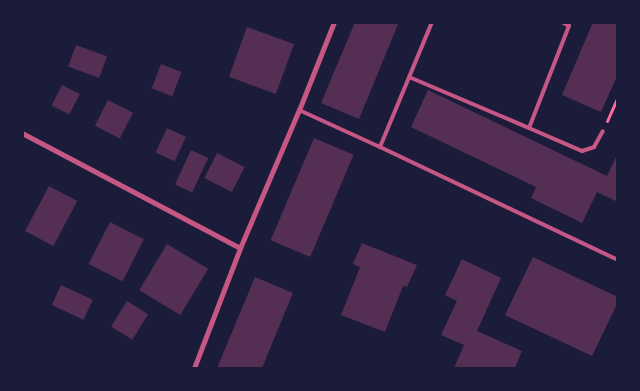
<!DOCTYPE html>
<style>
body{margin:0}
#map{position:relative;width:640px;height:391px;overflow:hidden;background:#1b1b3a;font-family:Inter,sans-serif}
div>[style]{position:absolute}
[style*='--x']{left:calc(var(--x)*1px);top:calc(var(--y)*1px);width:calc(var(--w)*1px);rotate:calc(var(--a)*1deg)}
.building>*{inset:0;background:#542f53;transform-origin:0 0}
.path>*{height:3px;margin:-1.5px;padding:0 1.5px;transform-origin:1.5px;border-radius:1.5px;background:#ff6b9d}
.service>*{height:4px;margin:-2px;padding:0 2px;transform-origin:2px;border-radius:2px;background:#c65784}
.minor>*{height:5px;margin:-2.5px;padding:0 2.5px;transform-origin:2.5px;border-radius:2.5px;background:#c65784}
span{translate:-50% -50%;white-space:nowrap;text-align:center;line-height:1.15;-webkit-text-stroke:5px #1b1b3a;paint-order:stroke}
.frame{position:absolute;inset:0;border:24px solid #1b1b3a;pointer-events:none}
</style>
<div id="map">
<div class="building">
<i style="clip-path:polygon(355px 22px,399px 22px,359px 119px,321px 103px)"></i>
<i style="clip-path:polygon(593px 22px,618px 22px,618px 74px,601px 112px,562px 95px)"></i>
<i style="left:247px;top:27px;width:50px;height:53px;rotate:20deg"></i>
<i style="left:76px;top:45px;width:33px;height:23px;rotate:20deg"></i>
<i style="left:161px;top:64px;width:22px;height:26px;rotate:21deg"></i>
<i style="left:62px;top:85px;width:20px;height:23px;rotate:27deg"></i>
<i style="clip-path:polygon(428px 90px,607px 176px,618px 153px,618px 202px,597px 192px,582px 223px,531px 198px,536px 187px,411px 127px)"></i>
<i style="left:108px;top:100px;width:28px;height:29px;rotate:27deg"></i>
<i style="left:167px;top:128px;width:21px;height:27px;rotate:25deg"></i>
<i style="left:314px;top:138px;width:43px;height:111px;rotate:23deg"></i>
<i style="left:191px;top:150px;width:19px;height:38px;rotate:25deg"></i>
<i style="left:217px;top:153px;width:31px;height:28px;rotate:27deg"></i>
<i style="left:49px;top:186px;width:32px;height:51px;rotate:28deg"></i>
<i style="left:110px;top:222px;width:38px;height:47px;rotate:27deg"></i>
<i style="clip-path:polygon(362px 243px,417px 265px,407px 287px,403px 286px,385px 332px,341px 315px,360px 267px,353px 264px)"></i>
<i style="left:167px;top:244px;width:48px;height:54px;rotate:31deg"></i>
<i style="clip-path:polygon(533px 257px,618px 297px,618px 302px,592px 356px,505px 315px)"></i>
<i style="clip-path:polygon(462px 259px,501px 278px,477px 331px,522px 351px,515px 368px,454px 368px,464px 345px,441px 335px,457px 301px,445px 295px)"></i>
<i style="clip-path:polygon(255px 277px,293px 293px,262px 368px,217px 368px)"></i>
<i style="left:61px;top:285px;width:35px;height:22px;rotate:25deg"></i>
<i style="left:127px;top:301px;width:25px;height:30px;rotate:32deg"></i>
</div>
<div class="path">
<i style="--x:607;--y:121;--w:27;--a:-66"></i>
</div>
<div class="service">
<i style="--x:409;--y:77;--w:130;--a:23"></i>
<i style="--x:529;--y:128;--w:110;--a:-68.6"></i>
<i style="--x:569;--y:26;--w:8;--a:-150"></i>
<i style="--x:299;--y:110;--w:89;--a:24.6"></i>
<i style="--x:380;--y:147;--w:135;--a:-67.4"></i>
<i style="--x:529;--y:128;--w:58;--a:23.5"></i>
<i style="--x:582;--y:151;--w:13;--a:-18"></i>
<i style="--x:594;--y:147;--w:18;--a:-61"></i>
<i style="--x:380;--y:147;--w:263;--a:25.4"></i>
</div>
<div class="minor">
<i style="--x:22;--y:133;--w:246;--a:27.8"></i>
<i style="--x:194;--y:368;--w:129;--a:-69"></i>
<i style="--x:240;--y:248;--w:150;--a:-66.9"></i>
<i style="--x:299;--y:110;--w:95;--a:-68.3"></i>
</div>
<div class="frame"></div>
</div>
